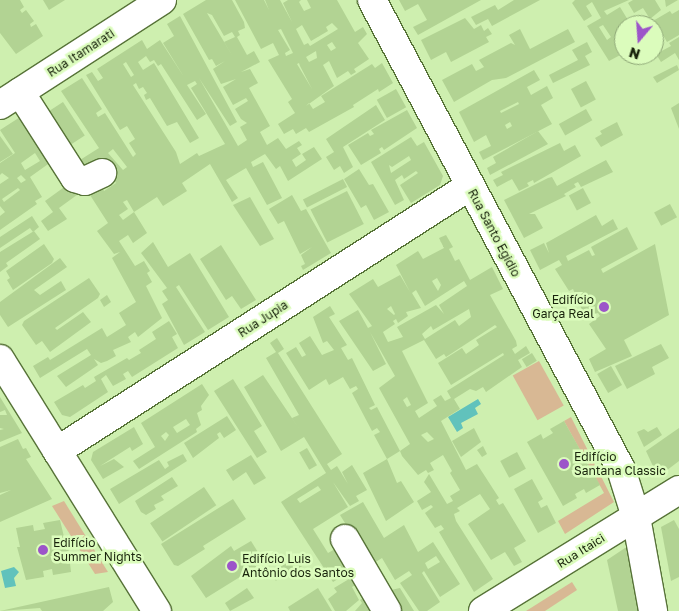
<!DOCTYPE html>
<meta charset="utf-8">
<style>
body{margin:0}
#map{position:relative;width:679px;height:611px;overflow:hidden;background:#ceefaf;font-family:"Golos Text",sans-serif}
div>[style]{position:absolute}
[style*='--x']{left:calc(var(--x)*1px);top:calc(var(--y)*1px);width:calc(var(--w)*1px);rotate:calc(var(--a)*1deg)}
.green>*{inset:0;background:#d8b894;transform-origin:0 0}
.water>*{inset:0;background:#61c2bc}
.building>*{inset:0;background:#b2d393;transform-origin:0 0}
.roads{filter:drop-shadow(1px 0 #577338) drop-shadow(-1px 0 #577338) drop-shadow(0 1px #577338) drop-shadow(0 -1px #577338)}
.minor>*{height:28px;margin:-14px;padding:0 14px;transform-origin:14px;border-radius:14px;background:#fff}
.dots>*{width:14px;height:14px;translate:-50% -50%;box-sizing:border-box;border:2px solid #dbfcbc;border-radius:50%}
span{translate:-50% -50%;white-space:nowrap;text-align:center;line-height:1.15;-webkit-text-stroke:5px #dbfcbc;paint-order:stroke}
.street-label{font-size:12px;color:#19240c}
.poi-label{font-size:12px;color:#19240c}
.right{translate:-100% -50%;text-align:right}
.left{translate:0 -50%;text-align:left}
.north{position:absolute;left:614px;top:15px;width:50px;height:50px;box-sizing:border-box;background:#dbfcbc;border:1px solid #8da676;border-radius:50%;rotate:198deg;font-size:14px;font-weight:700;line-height:20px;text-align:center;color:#19240c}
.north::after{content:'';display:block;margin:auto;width:18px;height:22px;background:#9c55c9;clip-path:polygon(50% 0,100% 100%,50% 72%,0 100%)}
</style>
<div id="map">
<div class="green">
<i style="left:539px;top:361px;width:51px;height:30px;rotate:61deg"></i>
<i style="clip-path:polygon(571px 417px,614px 502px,565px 534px,558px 521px,604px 493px,564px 421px)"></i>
<i style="clip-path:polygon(64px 501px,108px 572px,95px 574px,52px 506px)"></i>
<i style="clip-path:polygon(572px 582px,577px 590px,545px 611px,526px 611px)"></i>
</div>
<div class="water">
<i style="clip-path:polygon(478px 399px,481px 404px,475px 408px,478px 414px,461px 423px,463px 428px,457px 432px,448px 417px)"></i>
<i style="clip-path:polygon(14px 567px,19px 572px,14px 578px,16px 586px,5px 588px,1px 571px)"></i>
</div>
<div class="building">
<i style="clip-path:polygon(0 0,20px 0,24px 7px,20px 10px,22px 13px,26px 10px,34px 21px,30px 24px,31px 27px,36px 24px,43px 36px,16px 54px,0 33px)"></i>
<i style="clip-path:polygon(43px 0,65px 0,49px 10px)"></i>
<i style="clip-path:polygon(evenodd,206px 0,232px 0,244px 22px,245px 28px,238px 31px,240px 35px,237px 37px,247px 55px,254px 51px,260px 62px,241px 72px,250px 69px,258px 83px,249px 88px,270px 126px,260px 132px,267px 145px,278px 138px,286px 149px,299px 141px,302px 145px,297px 148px,301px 154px,292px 160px,296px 167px,306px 160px,302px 154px,314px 147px,322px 159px,288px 181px,280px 166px,276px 169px,265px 154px,251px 162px,253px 167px,263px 162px,282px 198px,267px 205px,246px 168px,226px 180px,238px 198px,232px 202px,210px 164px,182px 183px,187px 191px,163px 206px,157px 197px,134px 212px,127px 200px,123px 202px,128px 209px,119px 215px,123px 220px,134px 212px,147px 233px,133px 243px,128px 235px,119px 241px,135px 266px,144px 261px,150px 271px,147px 273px,152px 282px,146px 286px,162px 318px,138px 337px,135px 332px,128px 337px,131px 342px,113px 350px,116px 356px,107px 361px,101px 363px,94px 359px,98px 365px,66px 387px,57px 376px,91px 355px,87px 349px,40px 378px,33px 366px,48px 357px,50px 360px,102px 328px,107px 337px,126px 325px,119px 313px,136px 302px,112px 258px,120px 252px,114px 254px,97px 231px,108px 223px,90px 195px,102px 187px,104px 191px,116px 183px,101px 160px,78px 176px,72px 165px,99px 148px,61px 91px,82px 78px,102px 109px,96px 113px,98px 117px,105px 113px,133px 157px,136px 154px,129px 143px,135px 139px,127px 126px,120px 130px,86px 75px,92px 72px,98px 81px,103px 78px,97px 69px,142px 40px,147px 49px,160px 40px,184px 77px,163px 43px,174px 36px,167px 24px,180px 16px,237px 122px,230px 126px,199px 78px,238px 146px,247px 140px,240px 127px,247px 123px,241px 119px,235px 109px,248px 101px,246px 98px,233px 105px,223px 87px,236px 79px,221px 84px,213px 69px,225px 61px,216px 66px,212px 59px,209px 60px,183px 14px,206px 0,207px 13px,212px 15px,224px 36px,232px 32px,235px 37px,224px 42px,233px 57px,207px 13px,206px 0,146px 56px,150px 62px,154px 60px,158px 66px,161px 64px,197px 120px,206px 114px,187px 85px,195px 81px,197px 84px,191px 88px,225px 144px,199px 156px,197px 153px,180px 164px,176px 152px,133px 85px,136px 83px,139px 89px,143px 87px,147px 93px,144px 95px,146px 100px,150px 98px,167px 126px,177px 122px,190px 143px,199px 138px,154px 63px,143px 70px,138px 62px,146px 56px,206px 0,126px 62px,134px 75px,131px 77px,123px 64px,126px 62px,206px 0,113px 149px,127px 167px,123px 170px,108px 153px,113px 149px)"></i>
<i style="clip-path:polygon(evenodd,235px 0,264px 0,269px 10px,265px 0,280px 0,292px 22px,283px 3px,288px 0,301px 0,299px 2px,304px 11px,311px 8px,307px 0,337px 0,355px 32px,363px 27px,367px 34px,358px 43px,369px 59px,354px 69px,356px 72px,351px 75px,348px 71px,337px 78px,329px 61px,323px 65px,334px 86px,306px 106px,309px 103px,313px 109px,325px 102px,321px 96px,372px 64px,375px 68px,382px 63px,393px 83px,379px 92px,378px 89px,353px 105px,354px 107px,309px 132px,306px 128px,296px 134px,293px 129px,284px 134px,278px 124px,295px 113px,288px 102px,292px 99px,268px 60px,279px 55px,273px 43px,261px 49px,235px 0,332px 23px,338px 29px,310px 46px,308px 43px,304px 45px,296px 29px,302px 25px,311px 41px,328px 31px,326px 27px,332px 23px,235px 0,281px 29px,293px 53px,286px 56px,285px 53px,290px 50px,278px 30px,281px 29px,235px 0,332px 42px,336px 48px,331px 51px,327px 45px,332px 42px,235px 0,316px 51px,317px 58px,309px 62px,306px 57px,316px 51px,235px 0,299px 63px,300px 66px,312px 89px,297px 64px,299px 63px)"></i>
<i style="clip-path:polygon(399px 0,481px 0,418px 35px,413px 27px,427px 20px,418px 4px,405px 11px)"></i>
<i style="clip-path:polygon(514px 0,540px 0,492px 26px,488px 19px,476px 25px,471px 17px,495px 5px,498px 10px)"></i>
<i style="clip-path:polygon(evenodd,575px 0,629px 0,604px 11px,607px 15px,620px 7px,631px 25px,624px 25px,624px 53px,609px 61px,587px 26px,601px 18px,592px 2px,586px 6px,592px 16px,584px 21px,572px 3px,575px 0,603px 25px,611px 37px,607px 40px,599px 27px,603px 25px)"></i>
<i style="clip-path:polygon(633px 0,655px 0,661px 10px,650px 19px,643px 8px,634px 13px,628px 3px)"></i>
<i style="clip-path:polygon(665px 0,678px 0,666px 7px)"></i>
<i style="clip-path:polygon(679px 10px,679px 35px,667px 42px,659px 28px,659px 33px,654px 36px,654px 25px,646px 25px,670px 11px,672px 14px)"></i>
<i style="clip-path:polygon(465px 18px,474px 29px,481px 25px,484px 31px,488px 28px,492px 34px,486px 37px,489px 42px,451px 62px,446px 52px,431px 60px,421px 40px)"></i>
<i style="clip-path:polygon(520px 29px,530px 49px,568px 29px,575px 42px,506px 78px,492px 80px,454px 102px,442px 80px,472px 64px,476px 71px,484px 67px,479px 60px,511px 43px,515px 45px,509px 35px)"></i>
<i style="clip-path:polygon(679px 37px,679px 60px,675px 53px,661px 62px,656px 54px,671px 46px,669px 43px)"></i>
<i style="clip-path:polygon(587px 42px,592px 52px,585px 56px,590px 65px,553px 83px,549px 75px,578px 60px,572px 50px)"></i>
<i style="clip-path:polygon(677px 65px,679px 70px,657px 83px,653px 77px)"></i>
<i style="clip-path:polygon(evenodd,534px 70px,540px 80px,527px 87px,531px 95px,547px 86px,553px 98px,541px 105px,552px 124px,483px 160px,479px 152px,491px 146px,486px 135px,474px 142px,459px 112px,534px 70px,518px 102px,519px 104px,501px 113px,500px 111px,518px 102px,534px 70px,510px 122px,512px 126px,507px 129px,505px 125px,510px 122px)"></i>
<i style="left:586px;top:81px;width:21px;height:17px;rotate:62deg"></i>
<i style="left:396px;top:89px;width:21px;height:22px;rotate:61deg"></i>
<i style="left:63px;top:102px;width:40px;height:23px;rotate:57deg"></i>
<i style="clip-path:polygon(679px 103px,679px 129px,671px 108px)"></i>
<i style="clip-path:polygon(376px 105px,385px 120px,343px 147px,353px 167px,344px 173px,340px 166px,334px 170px,326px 157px,334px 152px,326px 139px)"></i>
<i style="left:586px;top:109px;width:13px;height:31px;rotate:61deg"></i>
<i style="clip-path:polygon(407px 110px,417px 128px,384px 150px,382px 147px,379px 149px,381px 153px,361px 165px,348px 145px,368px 133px,370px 136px,374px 134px,371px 130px)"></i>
<i style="clip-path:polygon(evenodd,28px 112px,58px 157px,30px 177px,42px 197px,35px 201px,37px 204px,0 230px,0 216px,5px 212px,0 206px,0 184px,9px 178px,2px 173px,0 175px,0 163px,15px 153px,0 130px,28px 112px,35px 153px,40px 161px,25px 170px,21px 163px,35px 153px,28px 112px,21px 175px,26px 180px,21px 183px,17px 178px,21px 175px,28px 112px,18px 188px,20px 190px,4px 202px,2px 199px,18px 188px)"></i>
<i style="clip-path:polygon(617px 122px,623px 135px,601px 147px,595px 138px,602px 134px,600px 131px)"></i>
<i style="clip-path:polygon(538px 131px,548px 144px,490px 175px,487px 168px,496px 163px,493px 157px)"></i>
<i style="clip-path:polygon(0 136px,13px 154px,0 162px)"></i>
<i style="clip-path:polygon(evenodd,411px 137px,417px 146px,424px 142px,443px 176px,440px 185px,411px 203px,400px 185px,418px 173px,416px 171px,404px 179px,402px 175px,395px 180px,404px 200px,395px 205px,371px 162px,411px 137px,409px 156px,411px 160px,391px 173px,389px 165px,392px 167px,409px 156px)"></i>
<i style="clip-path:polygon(560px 143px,564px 151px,575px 145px,581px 156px,534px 183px,533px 180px,527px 183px,529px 186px,519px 191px,512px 179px,497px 187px,493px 180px,503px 175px,501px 172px)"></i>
<i style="clip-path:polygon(606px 160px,613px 172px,581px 187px,578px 182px,574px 184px,576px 187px,564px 194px,566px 196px,529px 214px,535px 214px,543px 228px,524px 238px,504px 200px,548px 178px,552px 177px,557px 186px)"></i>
<i style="clip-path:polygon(359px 169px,369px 185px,373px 184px,389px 212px,374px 220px,366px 205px,361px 208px,344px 179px)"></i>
<i style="left:343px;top:179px;width:9px;height:45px;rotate:63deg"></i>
<i style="clip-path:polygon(74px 180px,81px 192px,59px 208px,67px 219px,48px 231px,41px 221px,53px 212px,45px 201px)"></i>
<i style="left:583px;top:188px;width:17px;height:16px;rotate:62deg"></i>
<i style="left:347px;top:191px;width:37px;height:41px;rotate:63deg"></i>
<i style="clip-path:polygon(292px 195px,301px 211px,306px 209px,331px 253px,303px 270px,301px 266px,305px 264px,301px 255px,312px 247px,300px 254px,284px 221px,278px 224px,269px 209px)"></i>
<i style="clip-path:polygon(250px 197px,274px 239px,260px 246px,233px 205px)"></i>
<i style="left:670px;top:204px;width:15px;height:18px;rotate:62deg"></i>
<i style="clip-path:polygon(596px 215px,602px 226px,613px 219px,618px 229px,566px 256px,568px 261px,589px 250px,592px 256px,595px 255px,591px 247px,627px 227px,638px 249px,601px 269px,603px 273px,655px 244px,669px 315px,624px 340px,632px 356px,595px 372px,589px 359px,606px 349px,589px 324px,600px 316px,598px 313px,585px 317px,573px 289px,569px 291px,555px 269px,562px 265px,559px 260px,540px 270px,530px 250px,544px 243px,549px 253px,546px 243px)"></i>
<i style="clip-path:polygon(32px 216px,39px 227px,33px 232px,30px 228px,0 248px,0 237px)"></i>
<i style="clip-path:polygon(34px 231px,40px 239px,6px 263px,8px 266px,0 272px,0 252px)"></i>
<i style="clip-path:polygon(evenodd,446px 235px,453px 247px,449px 249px,455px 261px,459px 259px,470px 280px,492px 267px,503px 289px,490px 295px,516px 341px,517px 346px,512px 349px,515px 354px,526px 346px,530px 353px,518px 360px,522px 367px,486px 392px,483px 387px,476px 391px,470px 389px,454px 399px,460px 409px,441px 421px,466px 470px,477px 464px,499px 498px,496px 500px,499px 505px,503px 503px,526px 541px,514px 548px,522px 562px,514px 566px,505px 552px,491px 560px,468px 524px,490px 509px,480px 494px,457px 508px,460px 511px,454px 514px,456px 521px,493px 579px,474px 592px,439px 532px,444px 529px,441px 525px,435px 528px,425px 513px,433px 507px,431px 505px,422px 510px,417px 501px,431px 492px,424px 482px,429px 474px,447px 504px,453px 501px,450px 496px,460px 490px,450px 473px,452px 471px,443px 455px,430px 463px,434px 470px,428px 473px,426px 470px,418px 475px,402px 456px,400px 451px,410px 444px,379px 388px,395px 376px,370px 332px,386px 364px,373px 371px,339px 321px,358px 310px,368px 328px,372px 326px,349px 294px,373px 279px,378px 287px,400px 275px,410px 292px,396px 265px,418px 251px,423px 259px,444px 248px,439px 238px,446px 235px,437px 278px,441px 285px,438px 291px,432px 281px,437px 278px,446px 235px,464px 281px,467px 286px,439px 305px,444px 314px,436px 305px,397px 327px,403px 337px,388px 342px,383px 332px,395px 324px,393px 321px,396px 319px,398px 323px,408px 316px,406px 312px,421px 308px,412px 293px,416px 290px,425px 306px,464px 281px,446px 235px,391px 306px,395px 314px,394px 315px,387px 309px,391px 306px,446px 235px,469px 309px,471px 317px,459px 326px,455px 320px,425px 339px,422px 334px,431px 326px,433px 330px,469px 309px,446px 235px,495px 325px,497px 327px,476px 340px,479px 345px,466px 354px,462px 348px,438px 363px,451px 385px,503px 353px,504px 355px,447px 391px,451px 398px,445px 401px,441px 395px,433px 400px,437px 406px,419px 418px,415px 411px,428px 403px,402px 351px,424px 340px,436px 359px,444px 354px,446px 357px,495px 325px,446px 235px,407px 397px,411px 405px,407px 407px,403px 400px,407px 397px,446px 235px,427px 432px,434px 439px,428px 442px,421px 435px,427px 432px)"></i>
<i style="clip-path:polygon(153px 242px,168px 267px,190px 253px,229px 317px,208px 330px,179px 285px,176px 287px,205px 332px,184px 345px,162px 304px,168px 300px,162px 291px,167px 288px,141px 253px)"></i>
<i style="clip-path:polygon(44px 244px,54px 259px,52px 263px,13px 290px,7px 280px,10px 278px,6px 271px)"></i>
<i style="clip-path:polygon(221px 245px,256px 300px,241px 309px,232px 296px,226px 300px,200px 259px)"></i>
<i style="clip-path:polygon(60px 258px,67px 267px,34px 290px,40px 295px,61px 281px,66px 290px,8px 327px,0 315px,0 302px)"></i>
<i style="clip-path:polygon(89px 278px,100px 294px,98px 298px,55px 328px,57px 330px,83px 312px,91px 322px,50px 352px,42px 341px,36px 345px,22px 325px,24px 321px)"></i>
<i style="clip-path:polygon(107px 295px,111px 302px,104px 307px,100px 300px)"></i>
<i style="clip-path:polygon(330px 306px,335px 314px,329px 317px,347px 345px,341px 348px,348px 360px,352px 358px,375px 405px,369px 408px,371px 410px,377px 407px,400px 451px,387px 459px,374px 435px,380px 432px,377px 428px,372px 431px,352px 393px,358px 389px,356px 386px,350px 389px,343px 377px,329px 385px,326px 379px,309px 390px,286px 353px,296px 347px,302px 357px,306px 355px,299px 343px,310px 336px,322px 355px,334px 350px,327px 341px,323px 343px,313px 317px)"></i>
<i style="clip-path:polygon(169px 321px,177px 334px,172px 337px,178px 348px,132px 377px,128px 371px,123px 374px,126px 379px,113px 386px,106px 375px,101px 379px,108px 392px,70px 417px,62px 415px,54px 402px,83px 385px,85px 388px,96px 381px,94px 377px,127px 358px,129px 360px,141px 353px,139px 350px,156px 339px,152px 332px)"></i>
<i style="clip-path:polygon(evenodd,277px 338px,284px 349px,278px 353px,342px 454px,327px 464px,331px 470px,337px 466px,348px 484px,342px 472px,352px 465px,367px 490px,356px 496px,359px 501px,350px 506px,333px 482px,348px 507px,313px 529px,328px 553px,342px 545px,356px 568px,333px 582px,281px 502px,326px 473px,304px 437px,281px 451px,244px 387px,263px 375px,300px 430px,292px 418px,299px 415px,266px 358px,276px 352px,270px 343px,277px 338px,318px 486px,321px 490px,300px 503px,297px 499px,318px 486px)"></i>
<i style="clip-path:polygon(661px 344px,669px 358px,652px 367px,655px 374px,627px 389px,615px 366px)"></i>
<i style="left:532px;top:353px;width:9px;height:12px;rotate:58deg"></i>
<i style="left:611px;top:366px;width:22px;height:16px;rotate:60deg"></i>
<i style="clip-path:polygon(233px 379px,262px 426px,254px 431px,267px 452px,257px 458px,214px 391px)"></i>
<i style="clip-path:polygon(evenodd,202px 384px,209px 395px,201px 406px,202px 410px,197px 413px,201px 425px,196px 429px,197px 432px,139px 469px,133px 461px,155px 447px,141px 423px,202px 384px,186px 419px,190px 425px,177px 433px,173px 427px,186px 419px,202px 384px,166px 432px,169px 435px,165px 441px,161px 436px,166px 432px)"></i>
<i style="clip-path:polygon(0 397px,22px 433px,0 442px,0 430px,4px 429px,0 428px,0 415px,7px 415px,5px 410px,0 412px)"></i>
<i style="clip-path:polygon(227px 416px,236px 430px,224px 438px,220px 432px,217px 434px,219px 438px,193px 458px,184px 443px)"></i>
<i style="clip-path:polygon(564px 421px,600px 485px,586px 493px,584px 489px,575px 494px,577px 498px,563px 506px,527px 442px,541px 434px,543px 439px,553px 433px,550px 429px)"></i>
<i style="clip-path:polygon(134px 427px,143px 444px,132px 451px,130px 447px,100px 466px,114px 459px,124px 467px,103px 479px,91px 460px,93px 452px)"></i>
<i style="clip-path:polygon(657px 427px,662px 435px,644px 447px,637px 432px,644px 429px,648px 432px)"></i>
<i style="clip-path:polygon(474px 428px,481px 442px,461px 457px,452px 441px)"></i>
<i style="clip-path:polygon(679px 428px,679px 461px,658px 477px,646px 451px)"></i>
<i style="clip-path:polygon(18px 439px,23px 449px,26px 448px,31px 457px,26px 459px,52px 499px,0 522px,0 495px,11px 490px,0 493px,0 447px)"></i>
<i style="clip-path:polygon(483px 446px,487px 454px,482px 457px,477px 450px)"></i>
<i style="left:307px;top:448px;width:20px;height:9px;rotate:60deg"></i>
<i style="left:517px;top:452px;width:19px;height:19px;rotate:62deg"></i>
<i style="clip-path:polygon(183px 454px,187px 461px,119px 504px,110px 489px,159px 460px,165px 469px,169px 466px,167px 462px)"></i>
<i style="clip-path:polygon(251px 455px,266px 478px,254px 485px,246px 472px,233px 481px,226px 470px)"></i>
<i style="clip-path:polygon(387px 459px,397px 483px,401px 481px,414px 502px,386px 521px,363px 473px)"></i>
<i style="clip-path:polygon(172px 477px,178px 486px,161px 496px,164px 500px,154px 505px,156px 509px,146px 515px,141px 512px,135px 501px)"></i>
<i style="clip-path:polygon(532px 479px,543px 499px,538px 502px,541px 508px,547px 505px,556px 523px,538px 533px,514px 489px)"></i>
<i style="left:204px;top:487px;width:22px;height:65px;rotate:56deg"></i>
<i style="clip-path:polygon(233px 499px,246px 519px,203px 546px,205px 549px,178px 566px,174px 565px,161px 544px)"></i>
<i style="clip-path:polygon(evenodd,363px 502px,384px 538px,404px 525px,418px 552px,433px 542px,460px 584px,440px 597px,424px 571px,422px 573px,440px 602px,427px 611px,419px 611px,400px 583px,412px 575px,409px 571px,395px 580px,382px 558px,371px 565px,340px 515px,363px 502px,436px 556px,440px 562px,428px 569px,425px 563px,436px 556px)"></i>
<i style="clip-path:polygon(60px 520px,64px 537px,67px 537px,71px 572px,53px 575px,52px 569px,43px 571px,44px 577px,26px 580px,17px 547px,20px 547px,16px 528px,33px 525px,34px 531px,45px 529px,43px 523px)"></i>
<i style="clip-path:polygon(674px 520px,679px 529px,679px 577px,671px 581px,661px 527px)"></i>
<i style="clip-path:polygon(251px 541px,264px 562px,206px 598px,191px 576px,231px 546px,234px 551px)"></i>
<i style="clip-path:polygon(635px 547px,647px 611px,618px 611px,607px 560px,625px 548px)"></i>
<i style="left:298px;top:557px;width:10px;height:31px;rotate:61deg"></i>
<i style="clip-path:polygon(379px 570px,391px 590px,400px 588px,414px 611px,396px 611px)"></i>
<i style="clip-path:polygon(359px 573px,363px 580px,352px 587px,359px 600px,346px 611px,335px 611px,328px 599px,337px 592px,334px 588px)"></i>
<i style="clip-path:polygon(109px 587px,113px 602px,103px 611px,42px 611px,40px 608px,0 611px)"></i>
<i style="clip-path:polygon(247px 588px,254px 598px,230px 611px,225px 603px)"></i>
<i style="clip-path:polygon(318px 588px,332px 611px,290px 611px,288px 607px)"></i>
<i style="clip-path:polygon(371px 593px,382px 611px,355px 611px,362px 603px,360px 600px)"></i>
</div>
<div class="roads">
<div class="minor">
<i style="--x:372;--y:0;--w:531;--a:62.04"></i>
<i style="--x:621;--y:469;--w:50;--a:72.6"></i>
<i style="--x:636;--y:517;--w:96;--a:79.7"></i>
<i style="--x:20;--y:92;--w:102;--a:57.4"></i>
<i style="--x:75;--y:178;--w:10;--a:17"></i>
<i style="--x:85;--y:181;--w:19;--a:-25"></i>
<i style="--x:0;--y:105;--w:193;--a:-32.9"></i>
<i style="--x:0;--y:359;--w:297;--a:58.1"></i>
<i style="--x:57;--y:451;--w:490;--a:-32.7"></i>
<i style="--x:345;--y:539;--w:83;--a:59.7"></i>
<i style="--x:483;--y:611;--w:230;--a:-31.7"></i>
</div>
</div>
<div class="dots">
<i style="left:604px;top:307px;background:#9c55c9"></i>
<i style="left:564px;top:464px;background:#9c55c9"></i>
<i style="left:43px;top:550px;background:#9c55c9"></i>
<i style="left:232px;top:566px;background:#9c55c9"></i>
</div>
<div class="street-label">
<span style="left:81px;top:53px;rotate:-33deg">Rua Itamarati</span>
<span style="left:494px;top:233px;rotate:62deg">Rua Santo Egidio</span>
<span style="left:263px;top:319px;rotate:-33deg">Rua Jupia</span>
<span style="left:581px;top:551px;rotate:-32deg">Rua Itaici</span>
</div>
<div class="poi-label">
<span class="right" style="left:594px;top:307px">Edifício<br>Garça Real</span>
<span class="left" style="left:574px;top:464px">Edifício<br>Santana Classic</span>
<span class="left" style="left:53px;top:550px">Edifício<br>Summer Nights</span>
<span class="left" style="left:242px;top:566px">Edifício Luis<br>Antônio dos Santos</span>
</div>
<div class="north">N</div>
</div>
